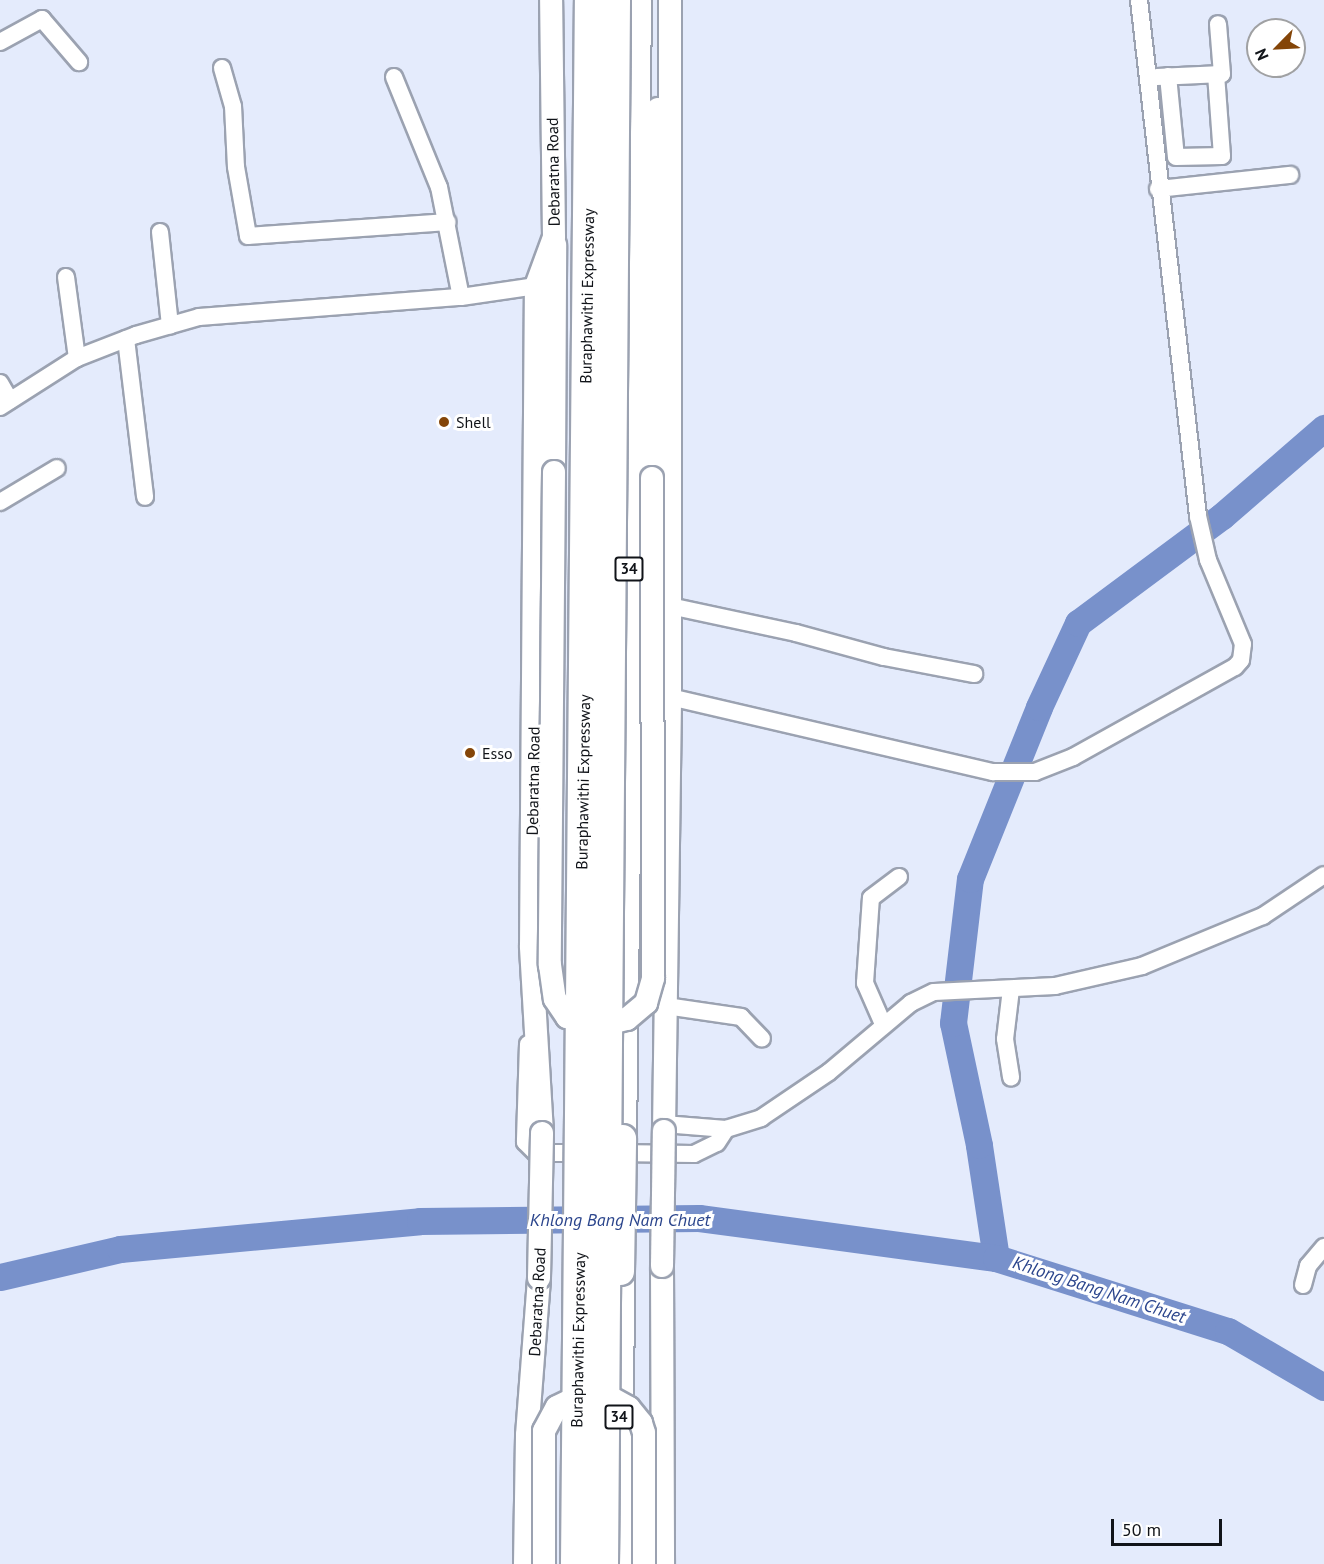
<!DOCTYPE html>
<style>
body{margin:0}
#map{position:relative;width:1324px;height:1564px;overflow:hidden;background:#e4ebfc;font-family:"PT Sans",sans-serif}
div>[style]{position:absolute}
[style*='--x']{left:calc(var(--x)*1px);top:calc(var(--y)*1px);width:calc(var(--w)*1px);rotate:calc(var(--a)*1deg)}
.river>*{height:27px;margin:-13.5px;padding:0 13.5px;transform-origin:13.5px;border-radius:13.5px;background:#7891cb}
.roads{filter:drop-shadow(2px 0 #9ba2b1) drop-shadow(-2px 0 #9ba2b1) drop-shadow(0 2px #9ba2b1) drop-shadow(0 -2px #9ba2b1)}
.minor>*{height:16px;margin:-8px;padding:0 8px;transform-origin:8px;border-radius:8px;background:#fff}
.secondary>*{height:22px;margin:-11px;padding:0 11px;transform-origin:11px;border-radius:11px;background:#fff}
.trunk>*{height:27px;margin:-13.5px;padding:0 13.5px;transform-origin:13.5px;border-radius:13.5px;background:#fff}
.bridges{filter:drop-shadow(2px 0 #9ba2b1) drop-shadow(-2px 0 #9ba2b1) drop-shadow(0 2px #9ba2b1) drop-shadow(0 -2px #9ba2b1)}
.secondary-bridge>*{height:22px;margin:-11px;padding:0 11px;transform-origin:11px;border-radius:11px;background:#fff}
.trunk-bridge>*{height:27px;margin:-13.5px;padding:0 13.5px;transform-origin:13.5px;border-radius:13.5px;background:#fff}
.motorway-bridge>*{height:30px;margin:-15px;padding:0 15px;transform-origin:15px;border-radius:15px;background:#fff}
.dots>*{width:16px;height:16px;translate:-50% -50%;box-sizing:border-box;border:3px solid #fff;border-radius:50%}
span{translate:-50% -50%;white-space:nowrap;text-align:center;line-height:1.15;-webkit-text-stroke:6px #fff;paint-order:stroke}
.shield-label span{padding:2px 4px;background:#fff;border:2px solid;border-radius:4px;-webkit-text-stroke-width:0}
.shield-label{font-size:15px;color:#111419;font-weight:700}
.street-label{font-size:16px;color:#111419}
.poi-label{font-size:16px;color:#111419}
.left{translate:0 -50%;text-align:left}
.water-label{font-size:18px;color:#2b458c;font-style:italic}
.north{position:absolute;left:1246px;top:18px;width:60px;height:60px;box-sizing:border-box;background:#fff;border:2px solid #a0a1a3;border-radius:50%;rotate:246deg;font-size:16px;font-weight:700;line-height:24px;text-align:center;color:#111419}
.north::after{content:'';display:block;margin:auto;width:21px;height:27px;background:#844508;clip-path:polygon(50% 0,100% 100%,50% 72%,0 100%)}
.scale{position:absolute;left:1111px;top:1519px;width:111px;height:27px;box-sizing:border-box;border:3px solid #111419;border-top:0;padding-left:8px;font-size:18px;line-height:21px;white-space:nowrap;color:#111419;-webkit-text-stroke:4px #fff;paint-order:stroke}
</style>
<div id="map">
<div class="river">
<i style="--x:996;--y:1258;--w:114;--a:-98.6"></i>
<i style="--x:979;--y:1145;--w:125;--a:-102"></i>
<i style="--x:953;--y:1023;--w:145;--a:-83.3"></i>
<i style="--x:970;--y:879;--w:185;--a:-68.1"></i>
<i style="--x:1039;--y:707;--w:93;--a:-65.1"></i>
<i style="--x:1078;--y:623;--w:179;--a:-36.6"></i>
<i style="--x:1222;--y:516;--w:135;--a:-40.8"></i>
<i style="--x:0;--y:1277;--w:123;--a:-13.1"></i>
<i style="--x:120;--y:1249;--w:301;--a:-5.3"></i>
<i style="--x:420;--y:1221;--w:279;--a:-0.6"></i>
<i style="--x:699;--y:1218;--w:300;--a:7.7"></i>
<i style="--x:996;--y:1258;--w:243;--a:17.5"></i>
<i style="--x:1228;--y:1331;--w:111;--a:30.3"></i>
</div>
<div class="roads">
<div class="minor">
<i style="--x:0;--y:42;--w:48;--a:-28.7"></i>
<i style="--x:42;--y:19;--w:57;--a:49.3"></i>
<i style="--x:222;--y:68;--w:40;--a:74"></i>
<i style="--x:233;--y:106;--w:61;--a:87.2"></i>
<i style="--x:236;--y:167;--w:70;--a:80.1"></i>
<i style="--x:248;--y:236;--w:200;--a:-4"></i>
<i style="--x:1168;--y:76;--w:81;--a:84.4"></i>
<i style="--x:1176;--y:157;--w:46;--a:-1.2"></i>
<i style="--x:1222;--y:156;--w:82;--a:-94.2"></i>
<i style="--x:394;--y:77;--w:119;--a:67.8"></i>
<i style="--x:439;--y:187;--w:112;--a:78.7"></i>
<i style="--x:1157;--y:77;--w:65;--a:-2.6"></i>
<i style="--x:1222;--y:74;--w:50;--a:-94.6"></i>
<i style="--x:1158;--y:189;--w:133;--a:-6.1"></i>
<i style="--x:160;--y:232;--w:94;--a:83.9"></i>
<i style="--x:66;--y:277;--w:82;--a:82.3"></i>
<i style="--x:126;--y:339;--w:159;--a:83.1"></i>
<i style="--x:0;--y:383;--w:20;--a:60"></i>
<i style="--x:0;--y:407;--w:91;--a:-32.5"></i>
<i style="--x:77;--y:358;--w:63;--a:-21.3"></i>
<i style="--x:136;--y:335;--w:66;--a:-15.9"></i>
<i style="--x:199;--y:317;--w:263;--a:-4.4"></i>
<i style="--x:461;--y:297;--w:76;--a:-8.3"></i>
<i style="--x:0;--y:502;--w:66;--a:-30.8"></i>
<i style="--x:670;--y:606;--w:129;--a:12.1"></i>
<i style="--x:796;--y:633;--w:91;--a:15.3"></i>
<i style="--x:884;--y:657;--w:92;--a:10.7"></i>
<i style="--x:670;--y:697;--w:332;--a:13.1"></i>
<i style="--x:993;--y:772;--w:42;--a:0"></i>
<i style="--x:1035;--y:772;--w:41;--a:-21.5"></i>
<i style="--x:1073;--y:757;--w:185;--a:-29.1"></i>
<i style="--x:1235;--y:667;--w:9;--a:-49"></i>
<i style="--x:1241;--y:660;--w:16;--a:-83"></i>
<i style="--x:1243;--y:644;--w:91;--a:-112.6"></i>
<i style="--x:1208;--y:560;--w:45;--a:-102.8"></i>
<i style="--x:1198;--y:516;--w:519;--a:-96.52"></i>
<i style="--x:1011;--y:989;--w:50;--a:96.8"></i>
<i style="--x:1005;--y:1039;--w:39;--a:81"></i>
<i style="--x:666;--y:1006;--w:76;--a:8.3"></i>
<i style="--x:741;--y:1017;--w:30;--a:46"></i>
<i style="--x:883;--y:1024;--w:45;--a:-113.7"></i>
<i style="--x:865;--y:983;--w:85;--a:-86"></i>
<i style="--x:871;--y:898;--w:35;--a:-37"></i>
<i style="--x:528;--y:1044;--w:98;--a:91.8"></i>
<i style="--x:525;--y:1142;--w:16;--a:45"></i>
<i style="--x:536;--y:1153;--w:49;--a:0"></i>
<i style="--x:664;--y:1124;--w:62;--a:4.6"></i>
<i style="--x:726;--y:1129;--w:37;--a:-17"></i>
<i style="--x:761;--y:1118;--w:82;--a:-34.1"></i>
<i style="--x:829;--y:1072;--w:107;--a:-40.1"></i>
<i style="--x:911;--y:1003;--w:25;--a:-26"></i>
<i style="--x:934;--y:992;--w:121;--a:-2.8"></i>
<i style="--x:1055;--y:986;--w:89;--a:-12.9"></i>
<i style="--x:1142;--y:966;--w:131;--a:-22.5"></i>
<i style="--x:1263;--y:916;--w:73;--a:-33.9"></i>
<i style="--x:614;--y:1153;--w:80;--a:0.7"></i>
<i style="--x:694;--y:1154;--w:25;--a:-26"></i>
<i style="--x:717;--y:1143;--w:17;--a:-57"></i>
<i style="--x:1303;--y:1285;--w:20;--a:-75"></i>
<i style="--x:1308;--y:1266;--w:25;--a:-50"></i>
</div>
<div class="secondary">
<i style="--x:554;--y:472;--w:227;--a:-89.7"></i>
<i style="--x:652;--y:478;--w:369;--a:-89.1"></i>
<i style="--x:664;--y:1131;--w:434;--a:-89.2"></i>
<i style="--x:670;--y:697;--w:697;--a:-90"></i>
<i style="--x:542;--y:1133;--w:187;--a:-93.4"></i>
<i style="--x:531;--y:946;--w:660;--a:-89.57"></i>
<i style="--x:536;--y:286;--w:52;--a:-69.8"></i>
<i style="--x:554;--y:237;--w:237;--a:-90.7"></i>
<i style="--x:662;--y:1266;--w:298;--a:89.8"></i>
<i style="--x:525;--y:1564;--w:129;--a:-89.1"></i>
<i style="--x:527;--y:1435;--w:157;--a:-85.6"></i>
</div>
<div class="trunk">
<i style="--x:622;--y:1138;--w:1138;--a:-89.24"></i>
<i style="--x:618;--y:1564;--w:293;--a:-89.6"></i>
</div>
</div>
<div class="bridges">
<div class="secondary-bridge">
<i style="--x:554;--y:472;--w:493;--a:90.5"></i>
<i style="--x:550;--y:965;--w:34;--a:82"></i>
<i style="--x:555;--y:999;--w:22;--a:56"></i>
<i style="--x:567;--y:1017;--w:32;--a:16"></i>
<i style="--x:598;--y:1026;--w:30;--a:-14"></i>
<i style="--x:627;--y:1019;--w:25;--a:-40"></i>
<i style="--x:646;--y:1003;--w:26;--a:-74"></i>
<i style="--x:653;--y:978;--w:500;--a:-90.11"></i>
<i style="--x:662;--y:1266;--w:135;--a:-89.2"></i>
<i style="--x:539;--y:1278;--w:145;--a:-88.8"></i>
<i style="--x:544;--y:1564;--w:133;--a:-90"></i>
<i style="--x:544;--y:1431;--w:27;--a:-62"></i>
<i style="--x:557;--y:1407;--w:30;--a:-26"></i>
<i style="--x:584;--y:1394;--w:22;--a:3"></i>
<i style="--x:606;--y:1395;--w:26;--a:29"></i>
<i style="--x:629;--y:1408;--w:19;--a:51"></i>
<i style="--x:641;--y:1423;--w:10;--a:73"></i>
<i style="--x:644;--y:1433;--w:131;--a:90"></i>
</div>
<div class="trunk-bridge">
<i style="--x:620;--y:1271;--w:133;--a:-89.1"></i>
</div>
<div class="motorway-bridge">
<i style="--x:576;--y:1564;--w:1564;--a:-89.49"></i>
<i style="--x:603;--y:1564;--w:1564;--a:-89.56"></i>
</div>
</div>
<div class="dots">
<i style="left:444px;top:422px;background:#844508"></i>
<i style="left:470px;top:753px;background:#844508"></i>
</div>
<div class="shield-label">
<span style="left:629px;top:569px">34</span>
<span style="left:619px;top:1417px">34</span>
</div>
<div class="street-label">
<span style="left:553px;top:172px;rotate:-91deg">Debaratna Road</span>
<span style="left:587px;top:296px;rotate:-89deg">Buraphawithi Expressway</span>
<span style="left:533px;top:781px;rotate:-89deg">Debaratna Road</span>
<span style="left:583px;top:782px;rotate:-89deg">Buraphawithi Expressway</span>
<span style="left:537px;top:1302px;rotate:-87deg">Debaratna Road</span>
<span style="left:578px;top:1340px;rotate:-89deg">Buraphawithi Expressway</span>
</div>
<div class="poi-label">
<span class="left" style="left:456px;top:422px">Shell</span>
<span class="left" style="left:482px;top:753px">Esso</span>
</div>
<div class="water-label">
<span style="left:620px;top:1220px">Khlong Bang Nam Chuet</span>
<span style="left:1099px;top:1290px;rotate:18deg">Khlong Bang Nam Chuet</span>
</div>
<div class="north">N</div>
<div class="scale">50 m</div>
</div>
